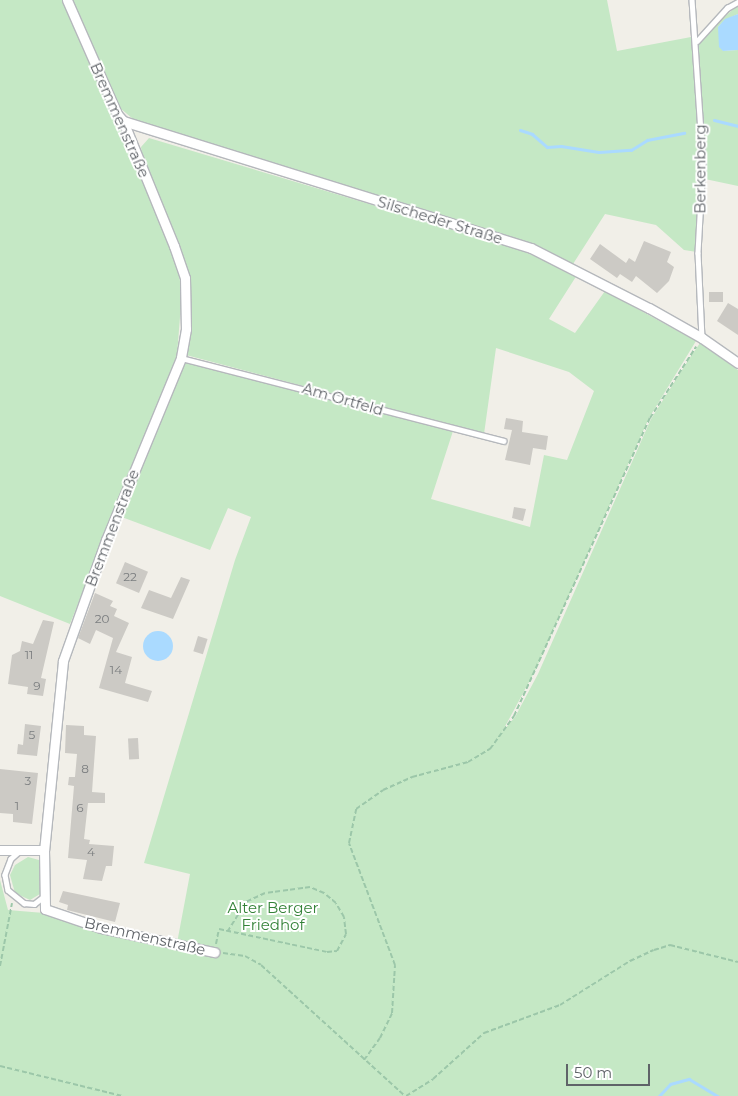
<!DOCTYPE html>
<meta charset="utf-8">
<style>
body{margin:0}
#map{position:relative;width:738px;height:1096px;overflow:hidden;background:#f1efe8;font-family:Montserrat,sans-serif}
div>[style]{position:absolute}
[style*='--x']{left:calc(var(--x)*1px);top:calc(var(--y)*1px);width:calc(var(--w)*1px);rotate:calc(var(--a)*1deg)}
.green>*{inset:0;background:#c5e8c5}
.water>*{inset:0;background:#aadaff}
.round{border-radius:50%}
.stream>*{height:3px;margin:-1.5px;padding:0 1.5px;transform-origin:1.5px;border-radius:1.5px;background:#aadaff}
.building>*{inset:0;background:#cccac5;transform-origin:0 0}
.path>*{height:2px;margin-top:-1px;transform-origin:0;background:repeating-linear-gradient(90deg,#9cc7a9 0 5px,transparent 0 7.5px)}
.roads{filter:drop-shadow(1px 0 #b5b8bc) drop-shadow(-1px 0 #b5b8bc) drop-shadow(0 1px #b5b8bc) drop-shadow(0 -1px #b5b8bc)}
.lane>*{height:4.5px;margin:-2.25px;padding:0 2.25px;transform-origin:2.25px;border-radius:2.25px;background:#fff}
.street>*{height:9px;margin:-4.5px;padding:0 4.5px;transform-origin:4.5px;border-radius:4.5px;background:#fff}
span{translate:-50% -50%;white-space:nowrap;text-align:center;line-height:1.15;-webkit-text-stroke:4px #fff;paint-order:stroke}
.number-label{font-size:12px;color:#7a7d7f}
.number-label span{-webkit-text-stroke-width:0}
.street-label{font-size:15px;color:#5f6368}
.park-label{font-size:15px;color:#348238}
.scale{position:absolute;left:566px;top:1064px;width:84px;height:22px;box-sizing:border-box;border:2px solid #5f6368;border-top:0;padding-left:6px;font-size:15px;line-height:18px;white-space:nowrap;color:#5f6368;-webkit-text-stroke:4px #fff;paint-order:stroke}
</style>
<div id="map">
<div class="green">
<i style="clip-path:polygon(0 0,62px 0,161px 221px,178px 270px,182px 292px,177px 355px,70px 624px,0 596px)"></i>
<i style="clip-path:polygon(71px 0,607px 0,617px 51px,691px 37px,702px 173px,697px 252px,684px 250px,656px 225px,605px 214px,573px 264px,529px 243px,166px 133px,133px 119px,120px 108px)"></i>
<i style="clip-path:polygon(738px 5px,738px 14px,725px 20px,718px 27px,723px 51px,738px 50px,738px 186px,705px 179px,697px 41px)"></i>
<i style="clip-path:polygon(149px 138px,470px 234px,525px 252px,577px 275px,549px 319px,575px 333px,605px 291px,696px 341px,649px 418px,535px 671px,502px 732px,515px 717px,538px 674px,651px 419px,689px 359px,700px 343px,738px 370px,738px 1096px,0 1096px,0 880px,8px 910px,44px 913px,177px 943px,190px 874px,144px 863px,235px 560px,251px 517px,228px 508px,210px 550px,119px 516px,185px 362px,453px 431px,431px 499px,530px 527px,544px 455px,567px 460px,594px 391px,569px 372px,496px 348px,484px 434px,186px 355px,191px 313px,188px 281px,172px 227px,143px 163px,141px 147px)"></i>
<i style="clip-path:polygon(28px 857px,39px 860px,40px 894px,30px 900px,15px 893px,10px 875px,15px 865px)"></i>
</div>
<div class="water">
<i style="clip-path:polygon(738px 14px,738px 50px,723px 51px,719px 47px,718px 27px,725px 19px)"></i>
<i class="round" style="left:143px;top:631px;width:30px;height:30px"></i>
</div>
<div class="stream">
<i style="--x:714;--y:120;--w:25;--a:14"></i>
<i style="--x:520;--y:130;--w:13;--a:18"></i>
<i style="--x:532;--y:134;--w:20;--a:41"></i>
<i style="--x:547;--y:147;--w:14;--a:-4"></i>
<i style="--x:561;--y:146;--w:38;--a:9"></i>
<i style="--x:599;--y:152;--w:32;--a:-4"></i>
<i style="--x:631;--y:150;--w:19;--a:-32"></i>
<i style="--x:647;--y:140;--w:38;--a:-11"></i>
<i style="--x:659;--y:1096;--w:16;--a:-47"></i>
<i style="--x:670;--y:1084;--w:20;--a:-15"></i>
<i style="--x:689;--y:1079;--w:33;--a:31"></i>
</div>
<div class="building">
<i style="clip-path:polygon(644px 241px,671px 252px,667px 262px,674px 267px,669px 281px,657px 293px,636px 276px,632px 282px,620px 274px,617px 278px,590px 259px,600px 244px,626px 263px,629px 258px,635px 262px)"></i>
<i style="left:709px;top:292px;width:14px;height:10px"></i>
<i style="clip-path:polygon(728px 303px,738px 309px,738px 335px,717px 321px)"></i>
<i style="clip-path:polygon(506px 418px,523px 421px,522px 432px,548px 436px,546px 450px,533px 448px,530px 465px,505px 460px,512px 430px,504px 429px)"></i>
<i style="clip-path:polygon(514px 507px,526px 509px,523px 521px,512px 518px)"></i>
<i style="left:125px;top:562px;width:25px;height:23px;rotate:23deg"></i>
<i style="clip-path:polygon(181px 577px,190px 580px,173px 619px,141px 608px,149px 590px,171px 598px)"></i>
<i style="clip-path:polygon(95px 593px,113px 601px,110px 606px,117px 609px,114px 616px,129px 623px,116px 652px,132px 657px,125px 683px,152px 691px,148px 702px,99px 688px,113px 638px,96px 630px,90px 644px,78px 638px)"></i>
<i style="clip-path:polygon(43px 620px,54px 622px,41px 678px,46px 679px,43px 696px,27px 694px,28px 687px,8px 684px,12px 655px,20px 651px,22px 641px,33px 644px)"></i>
<i style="left:198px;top:636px;width:10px;height:16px;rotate:17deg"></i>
<i style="clip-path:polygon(25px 724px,41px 726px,37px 756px,17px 754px,18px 744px,23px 745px)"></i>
<i style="clip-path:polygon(66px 725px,84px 726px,84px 735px,96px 736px,92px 792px,105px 793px,105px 803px,88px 803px,84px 839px,90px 840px,89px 844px,114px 846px,112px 866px,106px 866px,102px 881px,83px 879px,87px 860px,68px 858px,74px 786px,68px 785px,69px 777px,75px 777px,77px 754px,65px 753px)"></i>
<i style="left:138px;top:738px;width:21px;height:10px;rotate:87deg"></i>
<i style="clip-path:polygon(0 769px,38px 773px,32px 824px,13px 822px,13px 814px,0 813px)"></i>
<i style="clip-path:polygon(63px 891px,120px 903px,115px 922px,67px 910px,68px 905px,59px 902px)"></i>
</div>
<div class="path">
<i style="--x:216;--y:944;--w:15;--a:-79"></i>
<i style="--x:219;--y:929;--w:110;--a:12"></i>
<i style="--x:327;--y:952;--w:10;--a:-6"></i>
<i style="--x:337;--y:951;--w:19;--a:-62"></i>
<i style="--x:346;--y:934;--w:17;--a:-97"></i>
<i style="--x:344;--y:917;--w:16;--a:-120"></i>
<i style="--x:336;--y:903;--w:16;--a:-140"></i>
<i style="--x:324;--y:893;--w:15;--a:-157"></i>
<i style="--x:310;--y:887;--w:45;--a:172.4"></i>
<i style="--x:265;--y:893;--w:21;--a:155"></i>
<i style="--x:246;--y:902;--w:34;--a:122"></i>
<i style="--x:223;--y:953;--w:22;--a:8"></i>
<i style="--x:245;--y:956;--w:18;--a:29"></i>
<i style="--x:261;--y:965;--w:195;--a:42.3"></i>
<i style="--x:0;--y:966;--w:64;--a:-79.2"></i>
<i style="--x:364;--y:1060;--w:27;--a:-54"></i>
<i style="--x:380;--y:1038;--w:28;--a:-64"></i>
<i style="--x:392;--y:1013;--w:48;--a:-86.4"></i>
<i style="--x:395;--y:965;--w:130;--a:-110.7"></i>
<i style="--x:349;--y:843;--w:35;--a:-78"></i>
<i style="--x:356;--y:809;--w:33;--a:-35"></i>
<i style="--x:383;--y:790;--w:32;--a:-24"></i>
<i style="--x:412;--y:777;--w:58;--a:-15"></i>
<i style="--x:468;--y:762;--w:26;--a:-31"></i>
<i style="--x:490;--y:749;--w:41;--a:-54"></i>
<i style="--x:514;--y:716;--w:328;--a:-65.5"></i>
<i style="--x:650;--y:418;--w:85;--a:-57.1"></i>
<i style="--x:0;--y:1066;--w:126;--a:13.8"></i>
<i style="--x:406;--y:1096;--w:32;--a:-32"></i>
<i style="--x:433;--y:1079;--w:69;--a:-42"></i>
<i style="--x:484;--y:1033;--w:81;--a:-20.2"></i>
<i style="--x:560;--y:1005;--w:83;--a:-32.2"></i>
<i style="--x:630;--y:961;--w:26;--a:-25"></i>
<i style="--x:654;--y:950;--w:17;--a:-17"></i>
<i style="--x:670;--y:945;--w:70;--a:14"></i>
</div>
<div class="roads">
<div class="lane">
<i style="--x:692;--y:0;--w:163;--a:86.1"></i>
<i style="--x:703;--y:163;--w:90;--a:93.2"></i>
<i style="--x:698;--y:253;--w:85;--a:87.3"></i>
<i style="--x:697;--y:41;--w:45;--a:-47.7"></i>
<i style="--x:727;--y:8;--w:13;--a:-29"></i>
<i style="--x:181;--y:358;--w:333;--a:14.4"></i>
<i style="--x:20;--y:851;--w:12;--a:138"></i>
<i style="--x:11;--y:859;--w:17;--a:111"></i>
<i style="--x:5;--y:875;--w:15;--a:79"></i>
<i style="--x:8;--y:890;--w:21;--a:39"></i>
<i style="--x:24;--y:903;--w:10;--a:6"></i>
<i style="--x:34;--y:904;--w:11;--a:-38"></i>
</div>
<div class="street">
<i style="--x:67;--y:0;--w:124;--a:66.3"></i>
<i style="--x:117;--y:114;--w:9;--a:49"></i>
<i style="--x:123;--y:121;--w:135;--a:67.8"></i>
<i style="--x:174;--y:246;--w:34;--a:71"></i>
<i style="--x:185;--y:278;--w:51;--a:88.9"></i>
<i style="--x:186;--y:329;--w:29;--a:100"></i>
<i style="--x:181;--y:358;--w:197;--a:112.4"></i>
<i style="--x:106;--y:540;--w:128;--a:109.6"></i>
<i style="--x:63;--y:661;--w:190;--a:95.7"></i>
<i style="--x:44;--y:850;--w:59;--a:89"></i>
<i style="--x:45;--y:909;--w:59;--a:18.7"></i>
<i style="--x:101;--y:928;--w:116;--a:12"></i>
<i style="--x:123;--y:121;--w:427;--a:17.3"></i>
<i style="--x:531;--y:248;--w:132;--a:27"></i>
<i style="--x:649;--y:308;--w:61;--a:29.5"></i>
<i style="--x:702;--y:338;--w:44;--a:34.8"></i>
<i style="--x:0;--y:850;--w:44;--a:0"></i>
</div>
</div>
<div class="number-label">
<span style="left:130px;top:577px">22</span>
<span style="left:102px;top:619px">20</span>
<span style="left:29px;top:655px">11</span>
<span style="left:116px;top:670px">14</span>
<span style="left:37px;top:686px">9</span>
<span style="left:32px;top:735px">5</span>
<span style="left:85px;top:769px">8</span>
<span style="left:28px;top:781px">3</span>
<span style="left:17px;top:806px">1</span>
<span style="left:80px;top:808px">6</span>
<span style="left:91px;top:852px">4</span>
</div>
<div class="street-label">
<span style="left:120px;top:120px;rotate:66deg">Bremmenstraße</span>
<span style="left:700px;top:169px;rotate:-90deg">Berkenberg</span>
<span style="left:440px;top:220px;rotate:17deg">Silscheder Straße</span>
<span style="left:343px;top:399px;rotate:16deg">Am Ortfeld</span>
<span style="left:112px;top:528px;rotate:-69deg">Bremmenstraße</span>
<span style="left:145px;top:936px;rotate:13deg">Bremmenstraße</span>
</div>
<div class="park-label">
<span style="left:273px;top:916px">Alter Berger<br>Friedhof</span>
</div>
<div class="scale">50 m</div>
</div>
